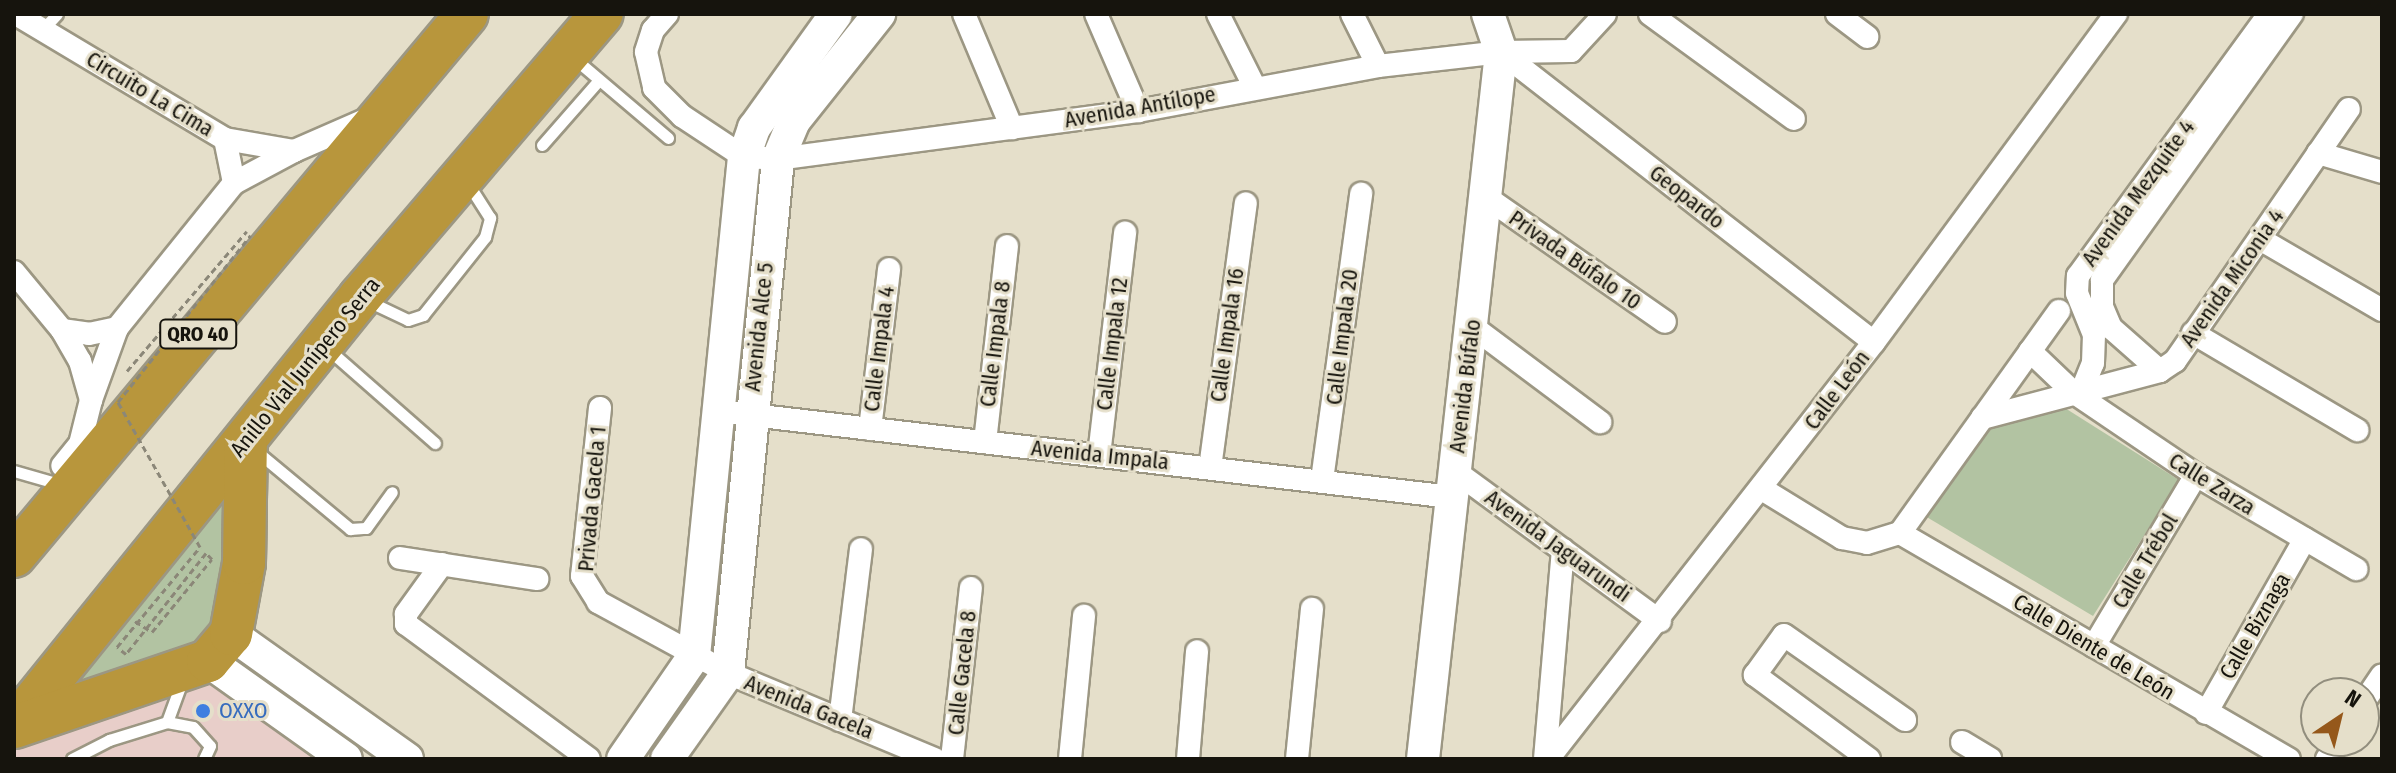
<!DOCTYPE html>
<meta charset="utf-8">
<style>
body{margin:0}
#map{position:relative;width:2396px;height:773px;overflow:hidden;background:#e5dfca;font-family:"Fira Sans Condensed",sans-serif}
div>[style]{position:absolute}
[style*='--x']{left:calc(var(--x)*1px);top:calc(var(--y)*1px);width:calc(var(--w)*1px);rotate:calc(var(--a)*1deg)}
.commercial>*{inset:0;background:#e8cec9}
.green>*{inset:0;background:#b2c3a2}
.path>*{height:3px;margin-top:-1.5px;transform-origin:0;background:repeating-linear-gradient(90deg,#8b8778 0 6px,transparent 0 10px)}
.roads{filter:drop-shadow(2px 0 #9c9783) drop-shadow(-2px 0 #9c9783) drop-shadow(0 2px #9c9783) drop-shadow(0 -2px #9c9783)}
.lane>*{height:11px;margin:-5.5px;padding:0 5.5px;transform-origin:5.5px;border-radius:5.5px;background:#fff}
.street>*{height:22px;margin:-11px;padding:0 11px;transform-origin:11px;border-radius:11px;background:#fff}
.secondary>*{height:32px;margin:-16px;padding:0 16px;transform-origin:16px;border-radius:16px;background:#fff}
.highway>*{height:42px;margin:-21px;padding:0 21px;transform-origin:21px;border-radius:21px;background:#b8963c}
.path-bridge>*{height:3px;margin-top:-1.5px;transform-origin:0;background:repeating-linear-gradient(90deg,#8b8778 0 6px,transparent 0 10px)}
.dots>*{width:22px;height:22px;translate:-50% -50%;box-sizing:border-box;border:4px solid #e5dfca;border-radius:50%}
span{translate:-50% -50%;white-space:nowrap;text-align:center;line-height:1.15;-webkit-text-stroke:6px #e5dfca;paint-order:stroke}
.shield-label span{padding:2px 6px;background:#e5dfca;border:2px solid;border-radius:6px;-webkit-text-stroke-width:0}
.shield-label{font-size:20px;color:#16140d;font-weight:700}
.street-label{font-size:22px;color:#16140d}
.shop-label{font-size:22px;color:#366cbe}
.left{translate:0 -50%;text-align:left}
.frame{position:absolute;inset:0;border:16px solid #16140d;pointer-events:none}
.north{position:absolute;left:2300px;top:677px;width:80px;height:80px;box-sizing:border-box;background:#e5dfca;border:2px solid #928e7e;border-radius:50%;rotate:35deg;font-size:22px;font-weight:700;line-height:32px;text-align:center;color:#16140d}
.north::after{content:'';display:block;margin:auto;width:28px;height:36px;background:#95581b;clip-path:polygon(50% 0,100% 100%,50% 72%,0 100%)}
</style>
<div id="map">
<div class="commercial">
<i style="clip-path:polygon(208px 661px,337px 759px,14px 759px,14px 727px)"></i>
</div>
<div class="green">
<i style="clip-path:polygon(2057px 403px,2179px 480px,2093px 616px,1925px 516px,1982px 425px)"></i>
<i style="clip-path:polygon(246px 442px,231px 634px,14px 727px)"></i>
</div>
<div class="path">
<i style="--x:127;--y:371;--w:184;--a:-49.4"></i>
<i style="--x:135;--y:621;--w:20;--a:33"></i>
<i style="--x:152;--y:632;--w:94;--a:-50.6"></i>
<i style="--x:212;--y:559;--w:8;--a:-135"></i>
</div>
<div class="roads">
<div class="lane">
<i style="--x:42;--y:30;--w:22;--a:-47"></i>
<i style="--x:575;--y:59;--w:122;--a:40.3"></i>
<i style="--x:542;--y:145;--w:85;--a:-48.8"></i>
<i style="--x:368;--y:301;--w:44;--a:25.4"></i>
<i style="--x:408;--y:320;--w:16;--a:-18"></i>
<i style="--x:423;--y:315;--w:100;--a:-51.5"></i>
<i style="--x:485;--y:237;--w:20;--a:-75"></i>
<i style="--x:490;--y:218;--w:43;--a:-122.6"></i>
<i style="--x:329;--y:350;--w:141;--a:41.3"></i>
<i style="--x:255;--y:450;--w:124;--a:39.7"></i>
<i style="--x:350;--y:529;--w:16;--a:-4"></i>
<i style="--x:366;--y:528;--w:44;--a:-54.2"></i>
<i style="--x:14;--y:471;--w:37;--a:16"></i>
<i style="--x:167;--y:722;--w:44;--a:-69.9"></i>
<i style="--x:72;--y:759;--w:42;--a:-27.2"></i>
<i style="--x:109;--y:740;--w:61;--a:-17.2"></i>
<i style="--x:167;--y:722;--w:26;--a:11"></i>
<i style="--x:193;--y:727;--w:25;--a:48"></i>
<i style="--x:210;--y:746;--w:14;--a:115"></i>
</div>
<div class="street">
<i style="--x:16;--y:14;--w:244;--a:30.9"></i>
<i style="--x:225;--y:139;--w:70;--a:9.9"></i>
<i style="--x:294;--y:151;--w:83;--a:-23.5"></i>
<i style="--x:667;--y:14;--w:21;--a:131"></i>
<i style="--x:653;--y:30;--w:23;--a:108"></i>
<i style="--x:646;--y:52;--w:37;--a:77"></i>
<i style="--x:654;--y:88;--w:40;--a:45"></i>
<i style="--x:682;--y:116;--w:74;--a:33.5"></i>
<i style="--x:744;--y:157;--w:34;--a:3"></i>
<i style="--x:778;--y:159;--w:363;--a:-7.6"></i>
<i style="--x:1138;--y:111;--w:244;--a:-10.6"></i>
<i style="--x:1378;--y:66;--w:124;--a:-6.5"></i>
<i style="--x:1501;--y:52;--w:70;--a:-0.8"></i>
<i style="--x:1571;--y:51;--w:50;--a:-47.4"></i>
<i style="--x:964;--y:14;--w:124;--a:67.2"></i>
<i style="--x:1096;--y:14;--w:106;--a:66.6"></i>
<i style="--x:1218;--y:14;--w:80;--a:63.4"></i>
<i style="--x:1352;--y:14;--w:58;--a:63.4"></i>
<i style="--x:1650;--y:14;--w:178;--a:36.1"></i>
<i style="--x:1837;--y:14;--w:38;--a:37"></i>
<i style="--x:1501;--y:52;--w:472;--a:37.9"></i>
<i style="--x:225;--y:139;--w:45;--a:78.4"></i>
<i style="--x:2318;--y:153;--w:67;--a:16.5"></i>
<i style="--x:1486;--y:197;--w:218;--a:34.9"></i>
<i style="--x:2260;--y:239;--w:141;--a:30.2"></i>
<i style="--x:14;--y:272;--w:75;--a:50.4"></i>
<i style="--x:62;--y:330;--w:36;--a:60"></i>
<i style="--x:80;--y:361;--w:41;--a:74.2"></i>
<i style="--x:91;--y:400;--w:45;--a:104"></i>
<i style="--x:80;--y:444;--w:28;--a:129"></i>
<i style="--x:1473;--y:327;--w:159;--a:36.8"></i>
<i style="--x:62;--y:330;--w:27;--a:8"></i>
<i style="--x:89;--y:334;--w:29;--a:-12"></i>
<i style="--x:2193;--y:333;--w:191;--a:30.6"></i>
<i style="--x:2030;--y:351;--w:59;--a:43.6"></i>
<i style="--x:2073;--y:392;--w:148;--a:34"></i>
<i style="--x:2196;--y:475;--w:186;--a:30.4"></i>
<i style="--x:2160;--y:371;--w:65;--a:-138.7"></i>
<i style="--x:2111;--y:328;--w:23;--a:-113"></i>
<i style="--x:2102;--y:307;--w:27;--a:-90"></i>
<i style="--x:2102;--y:280;--w:327;--a:-54.5"></i>
<i style="--x:2082;--y:390;--w:29;--a:-68"></i>
<i style="--x:2093;--y:363;--w:28;--a:-88"></i>
<i style="--x:2094;--y:335;--w:45;--a:-112"></i>
<i style="--x:2077;--y:293;--w:17;--a:-87"></i>
<i style="--x:2078;--y:276;--w:324;--a:-53.9"></i>
<i style="--x:91;--y:400;--w:77;--a:-70.1"></i>
<i style="--x:117;--y:328;--w:186;--a:-51.1"></i>
<i style="--x:234;--y:183;--w:68;--a:-28.1"></i>
<i style="--x:600;--y:408;--w:169;--a:96.1"></i>
<i style="--x:582;--y:576;--w:31;--a:58"></i>
<i style="--x:598;--y:602;--w:148;--a:28.6"></i>
<i style="--x:728;--y:673;--w:224;--a:22.6"></i>
<i style="--x:718;--y:411;--w:738;--a:6.69"></i>
<i style="--x:1982;--y:418;--w:184;--a:-14.8"></i>
<i style="--x:2160;--y:371;--w:18;--a:-34"></i>
<i style="--x:2175;--y:361;--w:306;--a:-55.4"></i>
<i style="--x:870;--y:429;--w:161;--a:-83.2"></i>
<i style="--x:985;--y:442;--w:197;--a:-83.6"></i>
<i style="--x:1099;--y:455;--w:224;--a:-83.3"></i>
<i style="--x:1210;--y:468;--w:267;--a:-82.3"></i>
<i style="--x:1455;--y:471;--w:254;--a:36.2"></i>
<i style="--x:1322;--y:480;--w:289;--a:-82.2"></i>
<i style="--x:1762;--y:489;--w:94;--a:31.5"></i>
<i style="--x:1842;--y:538;--w:25;--a:11"></i>
<i style="--x:1867;--y:543;--w:34;--a:-17"></i>
<i style="--x:1900;--y:533;--w:273;--a:-54.4"></i>
<i style="--x:1900;--y:533;--w:450;--a:30.2"></i>
<i style="--x:400;--y:558;--w:139;--a:8.7"></i>
<i style="--x:442;--y:564;--w:62;--a:125.8"></i>
<i style="--x:406;--y:614;--w:10;--a:90"></i>
<i style="--x:406;--y:624;--w:227;--a:36.4"></i>
<i style="--x:2094;--y:646;--w:199;--a:-59.2"></i>
<i style="--x:2364;--y:702;--w:32;--a:-56"></i>
<i style="--x:2206;--y:713;--w:200;--a:-60.4"></i>
<i style="--x:840;--y:720;--w:172;--a:-83"></i>
<i style="--x:1962;--y:742;--w:33;--a:31"></i>
<i style="--x:952;--y:759;--w:172;--a:-83.7"></i>
<i style="--x:1070;--y:759;--w:144;--a:-84.4"></i>
<i style="--x:1188;--y:759;--w:108;--a:-85.2"></i>
<i style="--x:1297;--y:759;--w:151;--a:-84.3"></i>
<i style="--x:1545;--y:759;--w:210;--a:-85.1"></i>
<i style="--x:1548;--y:759;--w:529;--a:-51.98"></i>
<i style="--x:1874;--y:342;--w:408;--a:-53.6"></i>
<i style="--x:1869;--y:759;--w:142;--a:-143.6"></i>
<i style="--x:1755;--y:675;--w:49;--a:-54.1"></i>
<i style="--x:1784;--y:635;--w:148;--a:35.1"></i>
<i style="--x:2327;--y:759;--w:22;--a:-56"></i>
</div>
<div class="secondary">
<i style="--x:231;--y:634;--w:216;--a:35.4"></i>
<i style="--x:208;--y:661;--w:169;--a:35.4"></i>
<i style="--x:623;--y:759;--w:125;--a:-55.4"></i>
<i style="--x:694;--y:656;--w:501;--a:-84.28"></i>
<i style="--x:744;--y:157;--w:31;--a:-71"></i>
<i style="--x:754;--y:128;--w:140;--a:-54.3"></i>
<i style="--x:667;--y:759;--w:105;--a:-54.7"></i>
<i style="--x:728;--y:673;--w:516;--a:-84.44"></i>
<i style="--x:778;--y:159;--w:41;--a:-67.2"></i>
<i style="--x:794;--y:121;--w:137;--a:-51.5"></i>
<i style="--x:1423;--y:759;--w:711;--a:-83.7"></i>
<i style="--x:1501;--y:52;--w:40;--a:-108.9"></i>
</div>
<div class="highway">
<i style="--x:14;--y:556;--w:706;--a:-50.11"></i>
<i style="--x:14;--y:726;--w:551;--a:-51.11"></i>
<i style="--x:360;--y:297;--w:372;--a:-49.5"></i>
<i style="--x:14;--y:727;--w:205;--a:-18.8"></i>
<i style="--x:208;--y:661;--w:35;--a:-50"></i>
<i style="--x:231;--y:634;--w:72;--a:-79.6"></i>
<i style="--x:244;--y:563;--w:121;--a:-89.1"></i>
</div>
</div>
<div class="path-bridge">
<i style="--x:206;--y:553;--w:129;--a:128.4"></i>
<i style="--x:126;--y:654;--w:11;--a:-142"></i>
<i style="--x:117;--y:647;--w:130;--a:-50.3"></i>
<i style="--x:200;--y:547;--w:167;--a:-119.5"></i>
<i style="--x:118;--y:402;--w:213;--a:-51.5"></i>
</div>
<div class="dots">
<i style="left:203px;top:711px;background:#3f7fe0"></i>
</div>
<div class="shield-label">
<span style="left:198px;top:334px">QRO 40</span>
</div>
<div class="street-label">
<span style="left:150px;top:94px;rotate:31deg">Circuito La Cima</span>
<span style="left:1140px;top:107px;rotate:-10deg">Avenida Antílope</span>
<span style="left:2138px;top:193px;rotate:-54deg">Avenida Mezquite 4</span>
<span style="left:1687px;top:197px;rotate:38deg">Geopardo</span>
<span style="left:1575px;top:260px;rotate:35deg">Privada Búfalo 10</span>
<span style="left:2232px;top:278px;rotate:-55deg">Avenida Miconia 4</span>
<span style="left:759px;top:327px;rotate:-84deg">Avenida Alce 5</span>
<span style="left:1227px;top:335px;rotate:-82deg">Calle Impala 16</span>
<span style="left:1342px;top:337px;rotate:-83deg">Calle Impala 20</span>
<span style="left:995px;top:344px;rotate:-83deg">Calle Impala 8</span>
<span style="left:1112px;top:344px;rotate:-83deg">Calle Impala 12</span>
<span style="left:879px;top:349px;rotate:-83deg">Calle Impala 4</span>
<span style="left:305px;top:367px;rotate:-51deg">Anillo Vial Junípero Serra</span>
<span style="left:1465px;top:386px;rotate:-83deg">Avenida Búfalo</span>
<span style="left:1837px;top:390px;rotate:-53deg">Calle León</span>
<span style="left:1100px;top:455px;rotate:6deg">Avenida Impala</span>
<span style="left:2212px;top:484px;rotate:32deg">Calle Zarza</span>
<span style="left:592px;top:499px;rotate:-85deg">Privada Gacela 1</span>
<span style="left:1558px;top:546px;rotate:36deg">Avenida Jaguarundi</span>
<span style="left:2145px;top:561px;rotate:-59deg">Calle Trébol</span>
<span style="left:2255px;top:626px;rotate:-60deg">Calle Biznaga</span>
<span style="left:2094px;top:647px;rotate:31deg">Calle Diente de León</span>
<span style="left:962px;top:673px;rotate:-84deg">Calle Gacela 8</span>
<span style="left:809px;top:707px;rotate:22deg">Avenida Gacela</span>
</div>
<div class="shop-label">
<span class="left" style="left:219px;top:711px">OXXO</span>
</div>
<div class="frame"></div>
<div class="north">N</div>
</div>
